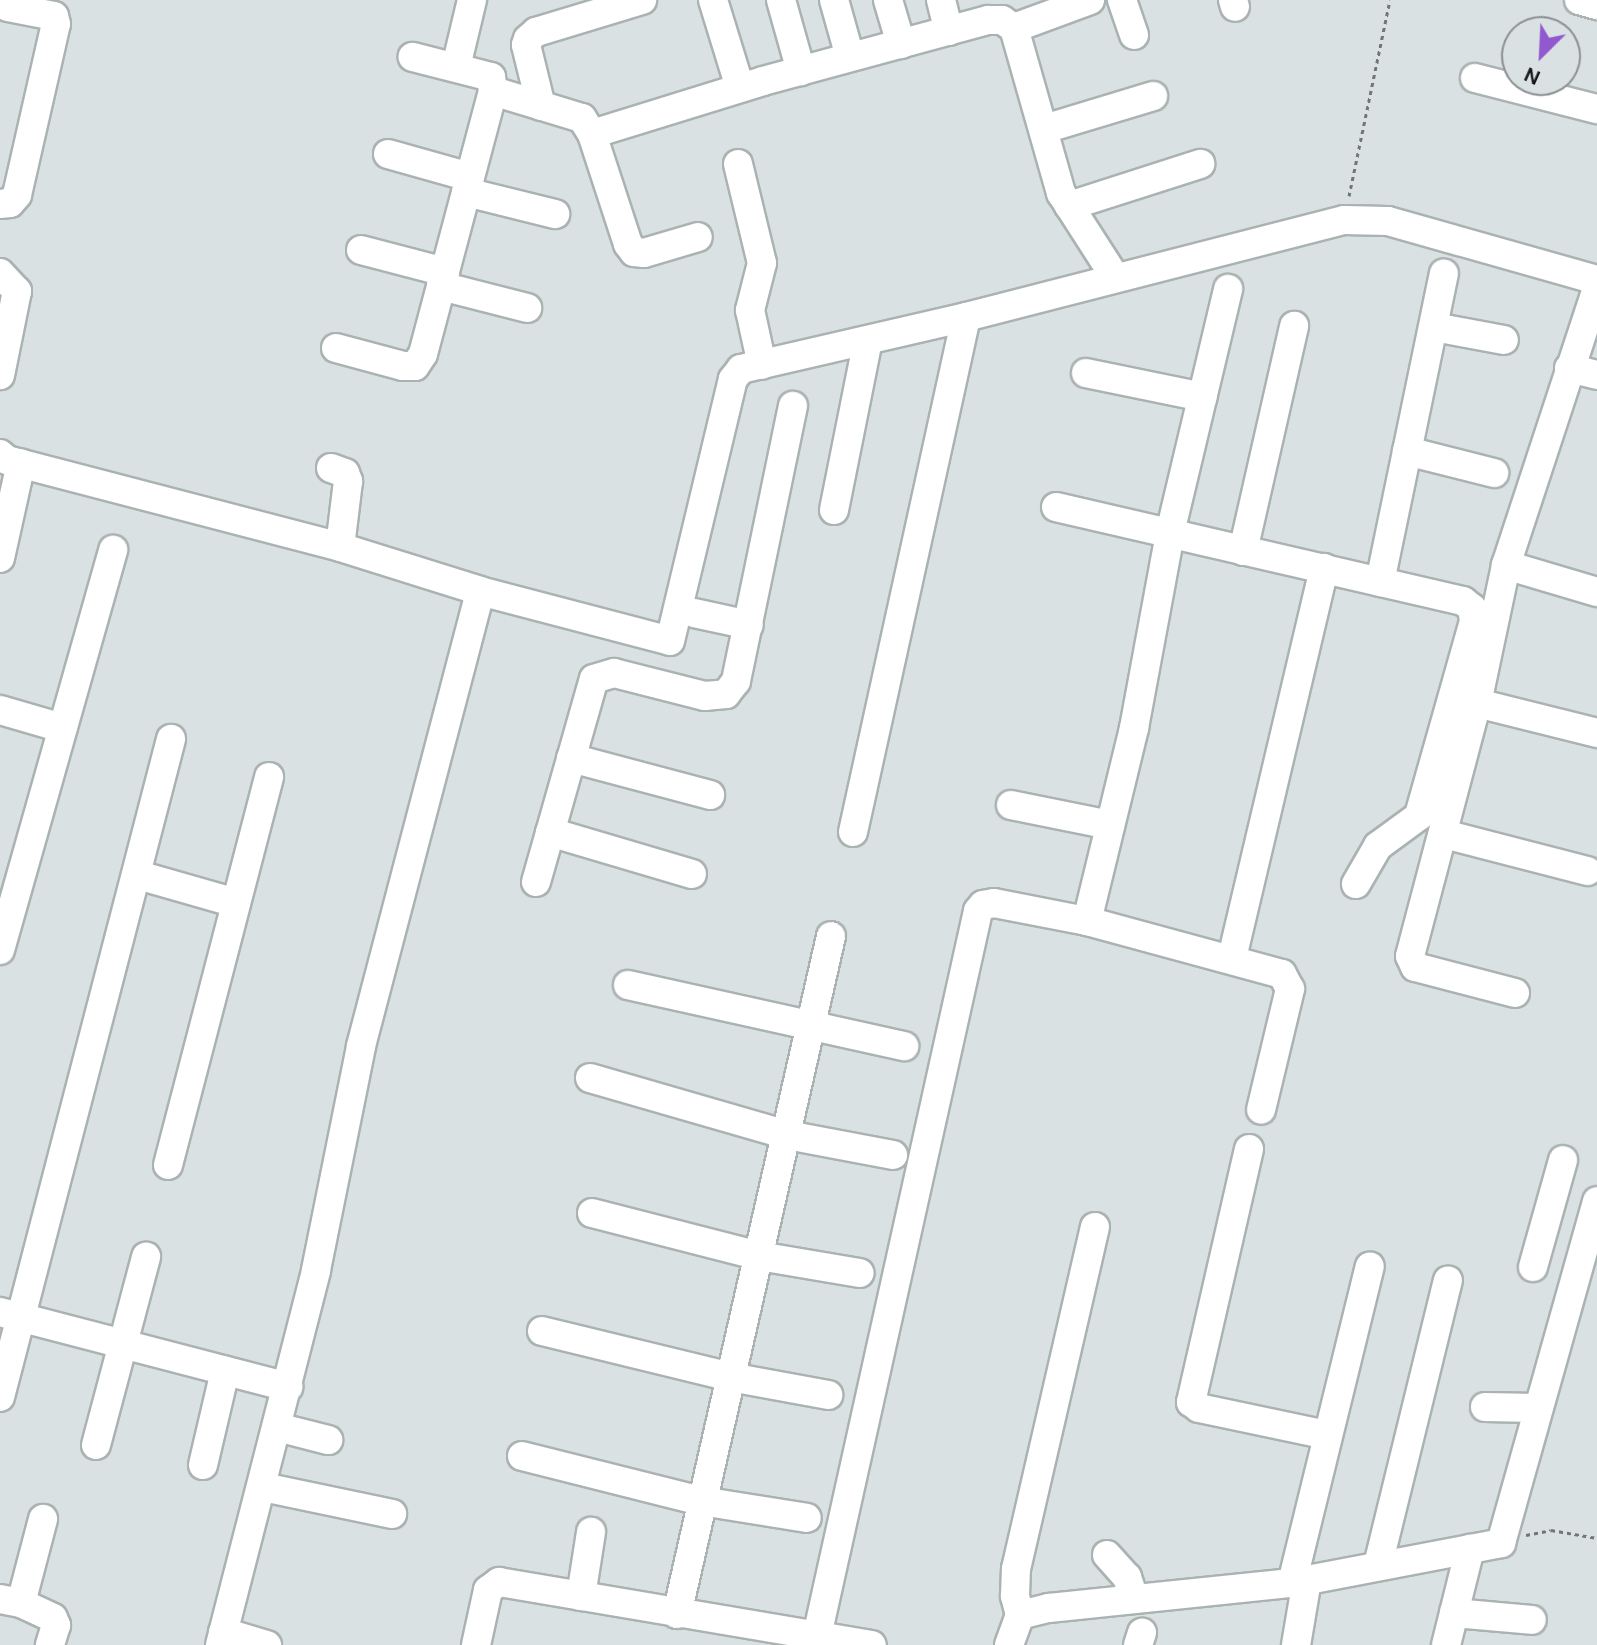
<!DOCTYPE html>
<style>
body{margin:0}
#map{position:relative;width:1597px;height:1645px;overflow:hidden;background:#dae1e2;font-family:Karla,sans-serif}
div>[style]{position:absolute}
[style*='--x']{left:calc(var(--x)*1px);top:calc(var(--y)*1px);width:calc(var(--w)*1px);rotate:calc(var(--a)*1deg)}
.path>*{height:3px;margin-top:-1.5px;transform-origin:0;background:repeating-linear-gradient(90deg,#707575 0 4px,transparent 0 8px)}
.roads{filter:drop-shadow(2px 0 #abb2b2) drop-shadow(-2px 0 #abb2b2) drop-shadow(0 2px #abb2b2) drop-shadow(0 -2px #abb2b2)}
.minor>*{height:28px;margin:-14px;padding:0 14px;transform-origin:14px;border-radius:14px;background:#fff}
span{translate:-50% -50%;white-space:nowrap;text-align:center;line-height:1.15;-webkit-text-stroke:8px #dae1e2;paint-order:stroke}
.north{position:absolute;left:1501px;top:16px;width:80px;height:80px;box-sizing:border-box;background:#dae1e2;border:2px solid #8b9091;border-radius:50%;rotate:204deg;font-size:22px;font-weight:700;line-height:32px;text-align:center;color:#151717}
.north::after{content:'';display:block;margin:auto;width:28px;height:36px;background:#9258d0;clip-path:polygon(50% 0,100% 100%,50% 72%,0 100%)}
</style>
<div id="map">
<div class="path">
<i style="--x:1349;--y:196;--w:200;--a:-78.2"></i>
<i style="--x:1526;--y:1535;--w:25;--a:-11"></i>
<i style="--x:1551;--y:1530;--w:47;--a:9.9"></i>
</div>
<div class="roads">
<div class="minor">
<i style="--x:713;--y:0;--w:92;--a:72.9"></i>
<i style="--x:781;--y:0;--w:74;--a:74.3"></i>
<i style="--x:834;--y:0;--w:59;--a:74.3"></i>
<i style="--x:888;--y:0;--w:46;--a:73.5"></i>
<i style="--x:941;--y:0;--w:32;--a:76"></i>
<i style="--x:1122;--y:0;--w:37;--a:71"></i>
<i style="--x:1233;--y:0;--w:7;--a:74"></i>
<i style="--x:1579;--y:0;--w:19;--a:16"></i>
<i style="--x:1014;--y:28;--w:81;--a:-20.2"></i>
<i style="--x:456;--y:67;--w:69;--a:-76.6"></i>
<i style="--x:1475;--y:78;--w:126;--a:14.3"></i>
<i style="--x:493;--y:91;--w:93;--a:16.9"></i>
<i style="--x:582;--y:118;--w:19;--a:58"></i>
<i style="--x:592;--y:134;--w:116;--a:71.9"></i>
<i style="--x:628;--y:244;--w:10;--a:53"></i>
<i style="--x:634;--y:252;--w:10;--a:6"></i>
<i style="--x:644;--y:253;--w:56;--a:-16.5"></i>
<i style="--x:541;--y:106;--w:63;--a:-103.8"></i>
<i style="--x:526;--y:45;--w:6;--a:-72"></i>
<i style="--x:528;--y:39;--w:11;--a:-41"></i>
<i style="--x:536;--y:32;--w:111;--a:-16.8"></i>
<i style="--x:1044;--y:129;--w:114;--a:-16.8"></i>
<i style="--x:592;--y:134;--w:179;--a:-17.2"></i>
<i style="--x:763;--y:81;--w:233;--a:-15.2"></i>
<i style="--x:988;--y:20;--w:14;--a:0"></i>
<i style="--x:1002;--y:20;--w:14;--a:34"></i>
<i style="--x:1014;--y:28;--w:172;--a:74.1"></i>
<i style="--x:1061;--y:193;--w:100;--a:57.3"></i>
<i style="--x:388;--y:154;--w:85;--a:15.7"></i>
<i style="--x:738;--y:164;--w:102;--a:76.4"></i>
<i style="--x:762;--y:263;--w:49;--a:104.3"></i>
<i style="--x:750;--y:310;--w:56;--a:77.7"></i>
<i style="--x:466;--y:192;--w:92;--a:13.9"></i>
<i style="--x:0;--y:204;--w:10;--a:-6"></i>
<i style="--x:10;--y:203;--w:11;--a:-49"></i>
<i style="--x:17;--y:195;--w:175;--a:-77.2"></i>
<i style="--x:56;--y:24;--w:8;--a:-104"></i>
<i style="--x:54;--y:16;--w:47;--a:-168.9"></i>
<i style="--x:1069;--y:206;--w:138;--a:-17.8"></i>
<i style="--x:361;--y:250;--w:87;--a:14.7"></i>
<i style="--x:0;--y:273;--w:25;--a:47"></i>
<i style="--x:17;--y:291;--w:86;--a:101.4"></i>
<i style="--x:441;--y:286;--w:89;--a:14.3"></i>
<i style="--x:1434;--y:327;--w:71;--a:10.5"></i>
<i style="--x:336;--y:348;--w:69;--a:15"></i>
<i style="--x:403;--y:366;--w:12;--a:0"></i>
<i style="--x:415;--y:366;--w:14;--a:-56"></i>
<i style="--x:423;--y:354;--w:272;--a:-75.1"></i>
<i style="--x:493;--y:91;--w:14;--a:-98"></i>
<i style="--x:491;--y:77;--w:81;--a:-165.6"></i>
<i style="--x:1569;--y:368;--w:29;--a:14"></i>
<i style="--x:1086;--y:373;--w:119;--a:11.6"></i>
<i style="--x:1407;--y:451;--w:90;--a:14.2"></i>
<i style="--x:0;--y:454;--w:9;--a:41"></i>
<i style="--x:7;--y:460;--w:344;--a:14.6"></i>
<i style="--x:340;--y:547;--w:147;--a:17.4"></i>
<i style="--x:480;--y:591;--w:196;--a:14.7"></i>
<i style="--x:670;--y:641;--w:269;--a:-76.5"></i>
<i style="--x:733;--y:379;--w:13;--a:-51"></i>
<i style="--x:741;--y:369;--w:231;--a:-13"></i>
<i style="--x:966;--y:317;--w:390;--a:-14.4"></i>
<i style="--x:1344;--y:220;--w:44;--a:1.3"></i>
<i style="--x:1388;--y:221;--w:217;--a:15.8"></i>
<i style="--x:331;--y:468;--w:15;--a:20"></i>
<i style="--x:345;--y:473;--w:9;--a:69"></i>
<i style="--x:348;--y:481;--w:66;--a:96.9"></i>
<i style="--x:1056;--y:507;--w:418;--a:13"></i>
<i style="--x:1463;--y:601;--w:11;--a:38"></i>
<i style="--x:1472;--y:608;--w:13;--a:81"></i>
<i style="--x:1474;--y:621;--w:203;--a:105.8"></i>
<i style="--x:1419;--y:816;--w:51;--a:143.8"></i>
<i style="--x:1378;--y:846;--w:44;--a:120.1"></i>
<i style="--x:834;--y:510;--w:173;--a:-78.7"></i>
<i style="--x:1243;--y:551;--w:231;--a:-77.2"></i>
<i style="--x:0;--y:558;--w:97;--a:-77.5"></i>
<i style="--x:1506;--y:565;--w:95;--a:16.5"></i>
<i style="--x:1380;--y:582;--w:315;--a:-78.3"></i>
<i style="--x:694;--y:613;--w:56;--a:12.3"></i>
<i style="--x:1477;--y:703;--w:124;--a:14"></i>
<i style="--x:0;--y:710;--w:65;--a:16.2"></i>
<i style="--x:571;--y:758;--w:144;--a:14.9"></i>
<i style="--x:1011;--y:805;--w:101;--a:11.4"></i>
<i style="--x:550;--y:832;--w:148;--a:16.5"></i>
<i style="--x:853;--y:832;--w:527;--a:-77.62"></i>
<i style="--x:1444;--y:834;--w:148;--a:14.5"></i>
<i style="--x:138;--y:875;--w:102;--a:15.9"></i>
<i style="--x:536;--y:882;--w:211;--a:-74.1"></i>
<i style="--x:594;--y:679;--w:21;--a:-17"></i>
<i style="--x:614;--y:673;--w:94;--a:14.2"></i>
<i style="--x:705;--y:696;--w:21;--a:-5"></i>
<i style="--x:726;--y:694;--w:16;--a:-52"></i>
<i style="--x:736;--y:681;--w:281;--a:-78.3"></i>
<i style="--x:1087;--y:921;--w:199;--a:-76.3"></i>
<i style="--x:1134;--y:728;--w:198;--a:-79.5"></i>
<i style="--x:1170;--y:533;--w:251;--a:-76.6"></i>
<i style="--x:0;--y:950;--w:416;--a:-74.2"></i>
<i style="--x:1232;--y:958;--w:401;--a:-76.7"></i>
<i style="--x:628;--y:985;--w:283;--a:12.5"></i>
<i style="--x:1515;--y:993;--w:103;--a:-165.4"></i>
<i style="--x:1415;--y:967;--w:12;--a:-114"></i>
<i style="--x:1410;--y:956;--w:262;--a:-75.2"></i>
<i style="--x:1477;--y:703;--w:141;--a:-78.1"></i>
<i style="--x:1506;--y:565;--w:292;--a:-71.8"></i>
<i style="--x:590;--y:1078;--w:205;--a:16.1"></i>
<i style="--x:787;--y:1135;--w:108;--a:10.7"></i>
<i style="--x:1249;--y:1149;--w:260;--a:102.9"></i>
<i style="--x:1191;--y:1402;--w:10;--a:37"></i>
<i style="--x:1199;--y:1408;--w:131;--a:11.9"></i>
<i style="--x:168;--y:1165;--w:401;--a:-75.4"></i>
<i style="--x:592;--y:1213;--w:172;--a:14.4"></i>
<i style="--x:759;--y:1256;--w:102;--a:9.6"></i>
<i style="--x:1533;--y:1267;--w:111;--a:-74.3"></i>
<i style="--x:0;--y:1312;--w:298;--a:14.6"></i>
<i style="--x:542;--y:1331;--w:194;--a:13.7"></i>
<i style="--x:730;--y:1377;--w:100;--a:10.4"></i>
<i style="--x:0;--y:1397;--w:680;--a:-75.43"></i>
<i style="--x:1485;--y:1407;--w:52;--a:1.1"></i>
<i style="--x:277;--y:1427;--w:53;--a:14.3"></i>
<i style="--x:96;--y:1445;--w:195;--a:-75.1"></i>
<i style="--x:522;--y:1456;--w:185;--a:14.1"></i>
<i style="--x:701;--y:1501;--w:107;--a:9.1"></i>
<i style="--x:203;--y:1465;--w:97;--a:-76.8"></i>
<i style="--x:263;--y:1487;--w:132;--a:11.8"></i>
<i style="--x:1107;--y:1555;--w:30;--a:48"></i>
<i style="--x:1127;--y:1577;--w:23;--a:72"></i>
<i style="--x:1378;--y:1565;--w:293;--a:-76.2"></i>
<i style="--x:1292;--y:1583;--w:326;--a:-76.2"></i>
<i style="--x:581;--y:1596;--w:65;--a:-81.1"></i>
<i style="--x:0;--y:1599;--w:21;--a:11"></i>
<i style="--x:21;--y:1603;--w:87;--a:-75.3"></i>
<i style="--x:21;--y:1603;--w:35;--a:25"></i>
<i style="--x:53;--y:1618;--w:8;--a:67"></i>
<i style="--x:56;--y:1625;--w:21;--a:107"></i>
<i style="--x:1454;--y:1613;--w:78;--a:5.1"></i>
<i style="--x:677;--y:1614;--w:695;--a:-77.2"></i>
<i style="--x:1020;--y:1615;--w:20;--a:-105"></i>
<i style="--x:1015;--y:1596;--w:27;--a:-88"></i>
<i style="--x:1016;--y:1569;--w:351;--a:-77"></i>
<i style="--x:223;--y:1632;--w:46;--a:16.5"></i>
<i style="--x:220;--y:1645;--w:387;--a:-75.6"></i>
<i style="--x:316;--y:1270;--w:228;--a:-78.6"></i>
<i style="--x:361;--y:1046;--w:470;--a:-75.3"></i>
<i style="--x:476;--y:1645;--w:56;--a:-77.7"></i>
<i style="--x:488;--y:1590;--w:14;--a:-36"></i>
<i style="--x:499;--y:1582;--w:378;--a:9.6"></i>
<i style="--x:815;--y:1645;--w:752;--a:-77.48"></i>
<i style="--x:978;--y:911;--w:8;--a:-50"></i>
<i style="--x:983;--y:905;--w:11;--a:-10"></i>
<i style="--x:994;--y:903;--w:95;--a:11"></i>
<i style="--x:1087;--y:921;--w:202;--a:15.2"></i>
<i style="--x:1282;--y:974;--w:17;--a:62"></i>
<i style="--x:1290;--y:989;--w:124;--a:103.5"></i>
<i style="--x:1009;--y:1645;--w:32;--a:-70"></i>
<i style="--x:1020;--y:1615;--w:30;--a:-14"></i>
<i style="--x:1049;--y:1608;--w:244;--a:-5.9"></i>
<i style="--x:1292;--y:1583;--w:213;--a:-10.8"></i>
<i style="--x:1501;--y:1543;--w:355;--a:-74.3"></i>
<i style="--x:1138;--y:1645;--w:13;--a:-72"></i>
<i style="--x:1296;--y:1645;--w:66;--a:-80.4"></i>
<i style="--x:1446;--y:1645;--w:99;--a:-76"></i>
</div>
</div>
<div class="north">N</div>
</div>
